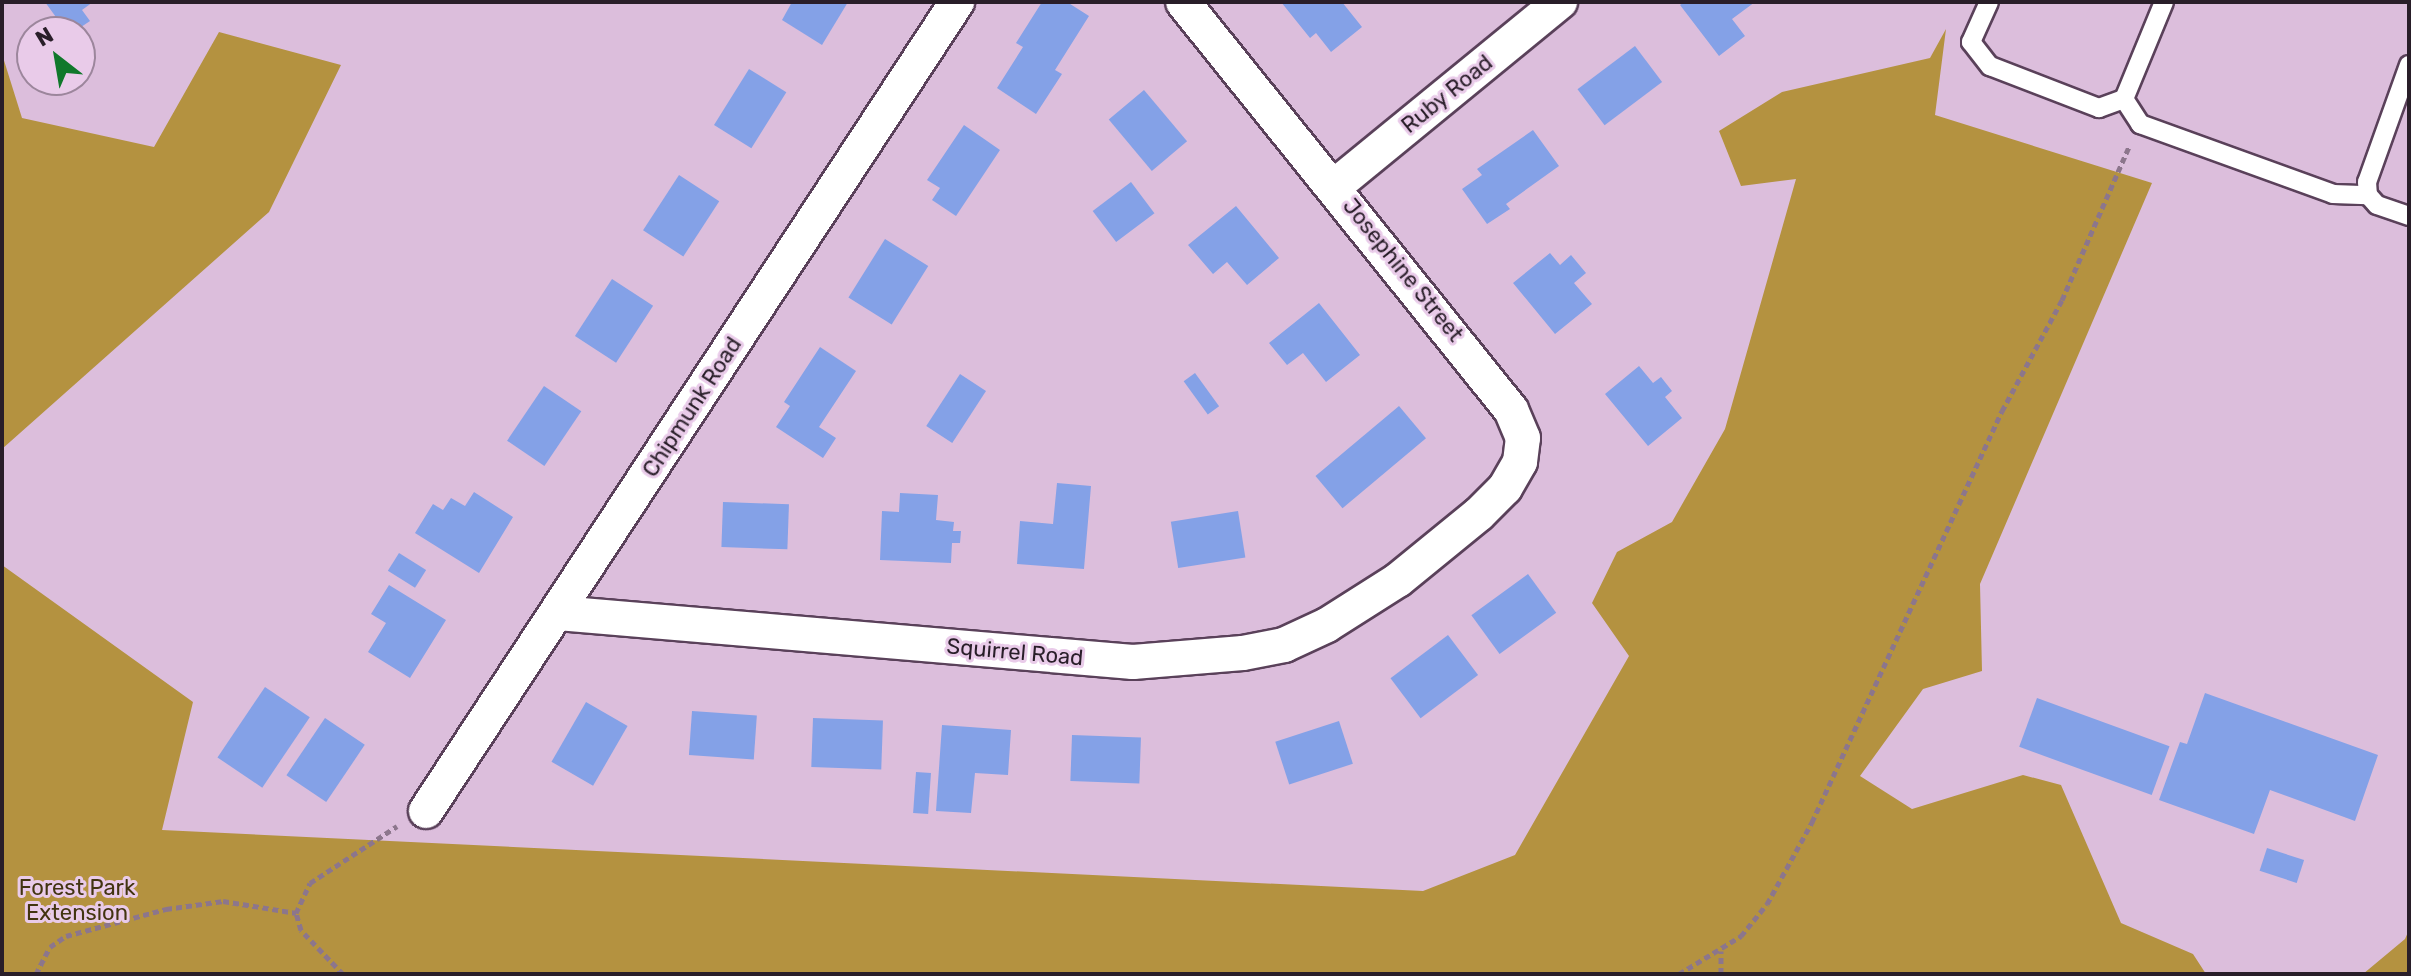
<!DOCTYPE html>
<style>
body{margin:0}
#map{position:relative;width:2411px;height:976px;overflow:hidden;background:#dcbedc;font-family:Rubik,sans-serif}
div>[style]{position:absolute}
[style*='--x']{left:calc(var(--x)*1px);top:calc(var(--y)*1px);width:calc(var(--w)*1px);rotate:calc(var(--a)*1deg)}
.forest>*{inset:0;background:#b49240}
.building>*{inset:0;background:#84a1e7;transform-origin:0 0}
.path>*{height:5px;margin-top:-2.5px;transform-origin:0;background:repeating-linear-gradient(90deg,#8c768c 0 6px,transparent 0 10px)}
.roads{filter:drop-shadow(2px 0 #5a415a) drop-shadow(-2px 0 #5a415a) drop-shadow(0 2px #5a415a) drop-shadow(0 -2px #5a415a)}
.service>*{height:18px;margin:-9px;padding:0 9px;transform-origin:9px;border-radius:9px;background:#fff}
.minor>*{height:34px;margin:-17px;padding:0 17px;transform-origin:17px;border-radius:17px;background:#fff}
span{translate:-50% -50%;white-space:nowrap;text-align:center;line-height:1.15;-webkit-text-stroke:6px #e9cbe9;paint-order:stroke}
.street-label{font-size:22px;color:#291e29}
.park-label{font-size:22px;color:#423410}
.frame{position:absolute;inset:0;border:4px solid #291e29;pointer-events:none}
.north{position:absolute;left:16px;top:16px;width:80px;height:80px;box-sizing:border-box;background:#e9cbe9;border:2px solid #9c869c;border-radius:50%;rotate:329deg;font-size:22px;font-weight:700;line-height:32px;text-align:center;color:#291e29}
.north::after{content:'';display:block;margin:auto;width:28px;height:36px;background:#10782b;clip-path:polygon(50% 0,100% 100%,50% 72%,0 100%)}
</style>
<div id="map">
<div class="forest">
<i style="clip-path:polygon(1946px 29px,1935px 115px,2152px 183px,1980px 584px,1982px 671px,1923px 689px,1860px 776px,1912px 809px,2023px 775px,2061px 785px,2121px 923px,2193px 954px,2206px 974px,2px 974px,2px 565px,193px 702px,162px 830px,1423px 891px,1515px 855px,1629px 656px,1592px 603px,1617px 552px,1672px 522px,1725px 429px,1796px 179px,1741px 186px,1719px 131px,1782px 92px,1930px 58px)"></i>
<i style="clip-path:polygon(219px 32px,341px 65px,269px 212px,2px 449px,2px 54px,22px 118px,154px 147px)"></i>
<i style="clip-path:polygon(2409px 930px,2409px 974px,2363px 974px,2405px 939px)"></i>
</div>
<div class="building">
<i style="clip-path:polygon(45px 2px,93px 2px,82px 10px,90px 21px,75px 31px,66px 20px,61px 24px)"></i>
<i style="clip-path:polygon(792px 2px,848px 2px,822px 45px,782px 20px)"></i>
<i style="clip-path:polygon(1042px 2px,1067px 2px,1089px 16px,1055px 70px,1062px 74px,1036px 114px,997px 88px,1023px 47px,1016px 43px)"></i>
<i style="clip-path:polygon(1281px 2px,1342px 2px,1362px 27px,1331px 52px,1316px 33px,1310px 38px)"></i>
<i style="clip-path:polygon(1684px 2px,1755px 2px,1732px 19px,1745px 36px,1719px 56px,1680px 5px)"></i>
<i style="left:1635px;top:46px;width:45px;height:72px;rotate:53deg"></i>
<i style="left:749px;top:69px;width:44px;height:66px;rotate:32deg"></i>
<i style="left:1144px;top:90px;width:67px;height:46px;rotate:50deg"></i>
<i style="clip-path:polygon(964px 125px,1000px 150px,956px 216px,932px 200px,940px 188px,927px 180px)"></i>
<i style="clip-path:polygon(1533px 130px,1559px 166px,1506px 204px,1510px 209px,1487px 224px,1462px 189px,1482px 175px,1477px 169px)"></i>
<i style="left:679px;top:175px;width:48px;height:66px;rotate:33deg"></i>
<i style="left:1131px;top:182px;width:39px;height:48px;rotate:53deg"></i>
<i style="clip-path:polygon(1236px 206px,1279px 258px,1247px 285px,1227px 262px,1213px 274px,1188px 245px)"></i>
<i style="left:885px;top:239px;width:51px;height:69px;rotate:32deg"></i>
<i style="clip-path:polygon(1550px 253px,1560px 265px,1571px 255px,1586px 273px,1574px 283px,1592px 304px,1555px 334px,1513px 283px)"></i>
<i style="left:612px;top:279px;width:49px;height:68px;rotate:33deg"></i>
<i style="clip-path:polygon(1319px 303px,1360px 355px,1326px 382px,1303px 353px,1287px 365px,1269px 343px)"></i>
<i style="clip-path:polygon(820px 347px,856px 371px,819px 427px,836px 438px,823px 458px,776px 427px,790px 406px,784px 402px)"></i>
<i style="clip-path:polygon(1639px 366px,1653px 383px,1661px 377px,1672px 391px,1665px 397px,1682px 418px,1648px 446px,1605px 394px)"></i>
<i style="left:1195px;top:373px;width:41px;height:14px;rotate:54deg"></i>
<i style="left:960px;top:374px;width:31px;height:62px;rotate:33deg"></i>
<i style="left:544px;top:386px;width:45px;height:66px;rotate:34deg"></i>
<i style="left:1399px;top:406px;width:42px;height:109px;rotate:50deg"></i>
<i style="clip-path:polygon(1057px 483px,1091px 486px,1084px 569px,1017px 564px,1020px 521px,1053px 524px)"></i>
<i style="clip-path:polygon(474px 492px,513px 517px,479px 573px,415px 533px,433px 504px,443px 510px,451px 498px,465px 506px)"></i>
<i style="clip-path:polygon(900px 493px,938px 495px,936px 520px,954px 522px,953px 531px,961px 531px,960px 543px,952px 543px,951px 563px,880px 560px,882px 511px,899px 512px)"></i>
<i style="left:723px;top:502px;width:66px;height:45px;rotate:2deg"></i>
<i style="left:1238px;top:511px;width:47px;height:68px;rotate:81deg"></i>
<i style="left:399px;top:553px;width:32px;height:21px;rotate:32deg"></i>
<i style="left:1528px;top:574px;width:48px;height:70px;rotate:54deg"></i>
<i style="clip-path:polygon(389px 585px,446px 620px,410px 678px,368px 652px,386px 623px,371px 614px)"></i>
<i style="left:1448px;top:635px;width:50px;height:72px;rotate:53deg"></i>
<i style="left:265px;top:687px;width:54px;height:85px;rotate:34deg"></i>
<i style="clip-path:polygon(2205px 693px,2378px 755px,2355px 821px,2270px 790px,2254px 834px,2159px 800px,2180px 742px,2187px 744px)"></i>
<i style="left:2037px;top:698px;width:141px;height:52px;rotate:20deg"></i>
<i style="left:586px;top:702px;width:48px;height:69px;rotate:30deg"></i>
<i style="left:692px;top:711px;width:65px;height:44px;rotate:4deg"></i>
<i style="left:325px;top:718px;width:48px;height:69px;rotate:34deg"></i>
<i style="left:813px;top:718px;width:70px;height:49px;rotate:2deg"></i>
<i style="left:1339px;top:721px;width:45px;height:67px;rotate:72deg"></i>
<i style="clip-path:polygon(942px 725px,1011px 730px,1008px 775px,975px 773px,971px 813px,936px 811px)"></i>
<i style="left:1072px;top:735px;width:69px;height:46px;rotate:2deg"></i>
<i style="left:916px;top:772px;width:15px;height:41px;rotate:4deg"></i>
<i style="left:2267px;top:848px;width:39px;height:24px;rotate:18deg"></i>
</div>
<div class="path">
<i style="--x:36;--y:974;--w:30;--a:-63"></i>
<i style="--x:50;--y:947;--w:19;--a:-35"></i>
<i style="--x:66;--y:936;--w:104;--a:-15.1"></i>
<i style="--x:166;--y:909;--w:58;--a:-8"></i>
<i style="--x:223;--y:901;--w:74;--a:9.3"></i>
<i style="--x:343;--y:974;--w:61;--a:-133.7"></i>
<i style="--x:301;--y:930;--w:18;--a:-106"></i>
<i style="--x:296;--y:913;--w:33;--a:-65"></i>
<i style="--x:310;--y:883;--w:104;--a:-33.2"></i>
<i style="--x:1679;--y:974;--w:73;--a:-31.5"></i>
<i style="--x:1741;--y:936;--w:41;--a:-50.9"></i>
<i style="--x:1767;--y:904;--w:94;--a:-61.2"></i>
<i style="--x:1812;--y:822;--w:453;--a:-65.2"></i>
<i style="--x:2002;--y:411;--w:126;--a:-61.6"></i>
<i style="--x:2062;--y:300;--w:167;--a:-66.4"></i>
<i style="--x:1721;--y:974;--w:23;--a:-90"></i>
</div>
<div class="roads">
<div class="service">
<i style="--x:1989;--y:2;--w:44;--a:114.2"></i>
<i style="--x:1971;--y:42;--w:31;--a:52"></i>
<i style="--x:1990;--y:66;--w:117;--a:21.1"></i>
<i style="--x:2099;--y:108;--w:27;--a:-20"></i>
<i style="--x:2164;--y:2;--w:105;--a:112.4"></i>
<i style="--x:2124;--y:99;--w:30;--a:57"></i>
<i style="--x:2140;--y:124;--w:205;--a:19.9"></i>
<i style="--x:2333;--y:194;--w:35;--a:2"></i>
<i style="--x:2409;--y:65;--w:124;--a:109.7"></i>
<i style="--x:2367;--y:182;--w:13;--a:86"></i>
<i style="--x:2368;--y:195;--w:13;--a:48"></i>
<i style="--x:2377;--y:205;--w:34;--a:19"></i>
</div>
<div class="minor">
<i style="--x:1335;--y:186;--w:291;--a:-39.3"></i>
<i style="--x:558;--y:613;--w:577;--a:4.87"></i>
<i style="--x:1133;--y:662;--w:110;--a:-4.7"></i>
<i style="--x:1243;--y:653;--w:42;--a:-11"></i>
<i style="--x:1284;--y:645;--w:47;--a:-24.9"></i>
<i style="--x:1327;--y:625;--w:84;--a:-32.4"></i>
<i style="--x:1398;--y:580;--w:104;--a:-39.2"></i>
<i style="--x:1479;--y:514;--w:37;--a:-45"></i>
<i style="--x:1505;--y:488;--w:30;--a:-60"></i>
<i style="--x:1520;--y:462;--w:24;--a:-83"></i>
<i style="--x:1523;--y:438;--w:30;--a:-113"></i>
<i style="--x:1511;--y:410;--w:523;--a:-128.8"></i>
<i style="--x:426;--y:811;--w:968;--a:-56.72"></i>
</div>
</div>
<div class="street-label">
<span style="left:1447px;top:94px;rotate:-39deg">Ruby Road</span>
<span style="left:1403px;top:270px;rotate:51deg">Josephine Street</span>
<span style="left:692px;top:407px;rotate:-57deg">Chipmunk Road</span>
<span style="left:1015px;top:652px;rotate:5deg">Squirrel Road</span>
</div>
<div class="park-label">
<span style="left:77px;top:900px">Forest Park<br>Extension</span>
</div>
<div class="frame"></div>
<div class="north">N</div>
</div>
